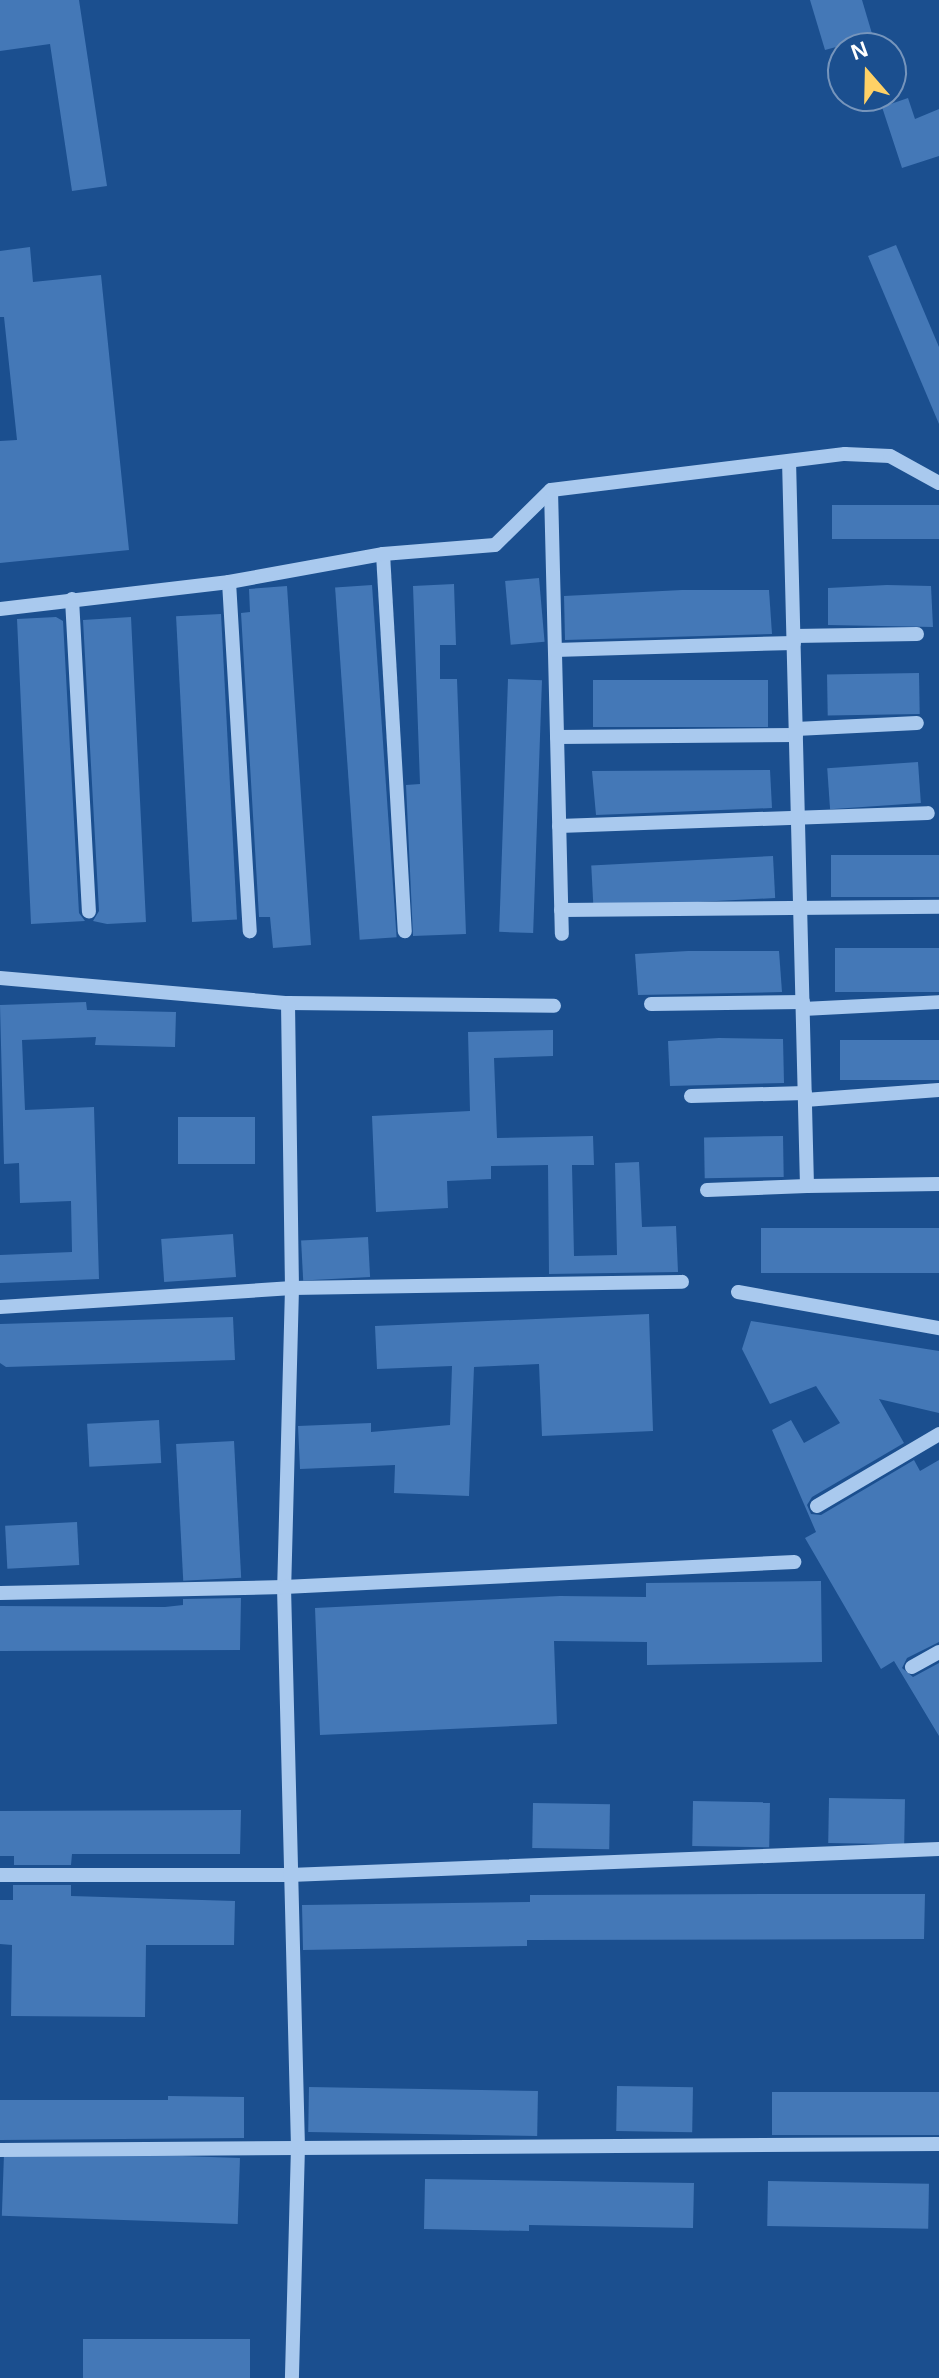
<!DOCTYPE html>
<style>
body{margin:0}
#map{position:relative;width:939px;height:2378px;overflow:hidden;background:#1b4f8f;font-family:Arial,sans-serif}
div>[style]{position:absolute}
[style*='--x']{left:calc(var(--x)*1px);top:calc(var(--y)*1px);width:calc(var(--w)*1px);rotate:calc(var(--a)*1deg)}
.building>*{inset:0;background:#4478b7;transform-origin:0 0}
.minor>*{height:14px;margin:-7px;padding:0 7px;transform-origin:7px;border-radius:7px;background:#a9c9ee}
span{translate:-50% -50%;white-space:nowrap;text-align:center;line-height:1.15;-webkit-text-stroke:7px #1b4f8f;paint-order:stroke}
.north{position:absolute;left:827px;top:32px;width:80px;height:80px;box-sizing:border-box;background:#1b4f8f;border:2px solid #7695bc;border-radius:50%;rotate:340deg;font-size:22px;font-weight:700;line-height:32px;text-align:center;color:#fff}
.north::after{content:'';display:block;margin:auto;width:28px;height:36px;background:#ffd166;clip-path:polygon(50% 0,100% 100%,50% 72%,0 100%)}
</style>
<div id="map">
<div class="building">
<i style="clip-path:polygon(0 0,79px 0,107px 186px,72px 191px,50px 44px,0 51px)"></i>
<i style="clip-path:polygon(810px 0,862px 0,873px 37px,825px 50px)"></i>
<i style="clip-path:polygon(908px 98px,915px 119px,939px 109px,939px 156px,902px 168px,882px 107px)"></i>
<i style="clip-path:polygon(896px 245px,939px 347px,939px 424px,868px 256px)"></i>
<i style="clip-path:polygon(30px 247px,33px 282px,101px 275px,129px 550px,0 563px,0 441px,17px 440px,4px 317px,0 317px,0 251px)"></i>
<i style="left:939px;top:505px;width:34px;height:107px;rotate:90deg"></i>
<i style="left:539px;top:578px;width:64px;height:34px;rotate:85deg"></i>
<i style="clip-path:polygon(454px 584px,456px 645px,440px 645px,440px 679px,457px 679px,466px 934px,413px 936px,406px 785px,420px 784px,413px 586px)"></i>
<i style="left:372px;top:585px;width:353px;height:37px;rotate:86deg"></i>
<i style="clip-path:polygon(887px 585px,931px 586px,933px 627px,828px 625px,828px 588px)"></i>
<i style="clip-path:polygon(287px 586px,311px 945px,273px 948px,270px 917px,259px 917px,241px 613px,250px 612px,249px 589px)"></i>
<i style="clip-path:polygon(682px 590px,769px 590px,772px 634px,565px 640px,564px 596px)"></i>
<i style="left:221px;top:614px;width:306px;height:45px;rotate:87deg"></i>
<i style="clip-path:polygon(56px 617px,63px 621px,79px 913px,85px 921px,31px 924px,17px 619px)"></i>
<i style="clip-path:polygon(131px 617px,146px 922px,107px 924px,93px 921px,99px 911px,83px 620px)"></i>
<i style="left:919px;top:673px;width:41px;height:92px;rotate:89deg"></i>
<i style="left:508px;top:679px;width:34px;height:253px;rotate:2deg"></i>
<i style="left:593px;top:680px;width:175px;height:47px"></i>
<i style="left:918px;top:762px;width:41px;height:91px;rotate:86deg"></i>
<i style="clip-path:polygon(770px 770px,772px 808px,596px 815px,592px 771px)"></i>
<i style="left:939px;top:855px;width:42px;height:108px;rotate:90deg"></i>
<i style="left:773px;top:856px;width:42px;height:182px;rotate:87deg"></i>
<i style="left:939px;top:948px;width:44px;height:104px;rotate:90deg"></i>
<i style="clip-path:polygon(688px 951px,779px 951px,782px 992px,638px 995px,635px 954px)"></i>
<i style="clip-path:polygon(86px 1002px,87px 1010px,176px 1012px,175px 1047px,95px 1045px,96px 1037px,22px 1040px,25px 1110px,94px 1107px,99px 1279px,0 1283px,0 1255px,72px 1252px,71px 1201px,20px 1203px,19px 1163px,4px 1164px,0 1005px)"></i>
<i style="clip-path:polygon(553px 1030px,553px 1056px,494px 1058px,497px 1138px,593px 1136px,594px 1165px,572px 1165px,574px 1256px,617px 1255px,615px 1163px,639px 1162px,642px 1227px,676px 1226px,678px 1272px,549px 1274px,548px 1165px,491px 1166px,491px 1179px,447px 1181px,448px 1208px,376px 1212px,372px 1116px,470px 1111px,468px 1032px)"></i>
<i style="clip-path:polygon(719px 1038px,783px 1039px,784px 1083px,670px 1086px,668px 1041px)"></i>
<i style="left:939px;top:1040px;width:40px;height:99px;rotate:90deg"></i>
<i style="left:178px;top:1117px;width:77px;height:47px"></i>
<i style="left:783px;top:1136px;width:41px;height:79px;rotate:89deg"></i>
<i style="left:939px;top:1228px;width:45px;height:178px;rotate:90deg"></i>
<i style="left:233px;top:1234px;width:43px;height:72px;rotate:86deg"></i>
<i style="left:368px;top:1237px;width:40px;height:67px;rotate:87deg"></i>
<i style="clip-path:polygon(649px 1314px,653px 1431px,542px 1436px,539px 1364px,474px 1367px,469px 1496px,394px 1493px,395px 1465px,300px 1469px,298px 1426px,371px 1423px,371px 1432px,450px 1425px,452px 1366px,377px 1369px,375px 1326px)"></i>
<i style="clip-path:polygon(233px 1317px,235px 1360px,6px 1367px,0 1363px,0 1324px)"></i>
<i style="clip-path:polygon(751px 1321px,939px 1351px,939px 1413px,879px 1399px,904px 1443px,812px 1497px,807px 1505px,811px 1514px,821px 1515px,914px 1460px,920px 1471px,939px 1460px,939px 1642px,907px 1658px,902px 1668px,913px 1677px,939px 1663px,939px 1736px,894px 1661px,881px 1669px,805px 1538px,816px 1532px,772px 1430px,791px 1420px,804px 1443px,840px 1423px,816px 1386px,770px 1404px,742px 1349px)"></i>
<i style="left:159px;top:1420px;width:43px;height:72px;rotate:87deg"></i>
<i style="left:234px;top:1441px;width:137px;height:58px;rotate:87deg"></i>
<i style="left:77px;top:1522px;width:43px;height:72px;rotate:87deg"></i>
<i style="clip-path:polygon(821px 1581px,822px 1662px,647px 1665px,647px 1642px,554px 1641px,557px 1724px,320px 1735px,315px 1608px,560px 1596px,646px 1597px,646px 1583px)"></i>
<i style="clip-path:polygon(241px 1598px,240px 1650px,0 1651px,0 1606px,165px 1607px,183px 1605px,183px 1599px)"></i>
<i style="left:829px;top:1798px;width:76px;height:45px;rotate:1deg"></i>
<i style="left:693px;top:1801px;width:77px;height:45px;rotate:1deg"></i>
<i style="left:533px;top:1803px;width:77px;height:45px;rotate:1deg"></i>
<i style="clip-path:polygon(241px 1810px,240px 1854px,72px 1854px,71px 1865px,14px 1865px,14px 1856px,0 1856px,0 1811px)"></i>
<i style="clip-path:polygon(13px 1885px,71px 1885px,71px 1896px,235px 1901px,234px 1945px,146px 1945px,145px 2017px,11px 2016px,12px 1945px,0 1944px,0 1900px,13px 1900px)"></i>
<i style="clip-path:polygon(767px 1894px,925px 1894px,924px 1939px,527px 1940px,527px 1946px,303px 1950px,302px 1905px,530px 1902px,530px 1895px)"></i>
<i style="left:617px;top:2086px;width:76px;height:45px;rotate:1deg"></i>
<i style="left:309px;top:2087px;width:229px;height:45px;rotate:1deg"></i>
<i style="left:772px;top:2092px;width:167px;height:43px"></i>
<i style="clip-path:polygon(168px 2096px,244px 2097px,244px 2138px,0 2140px,0 2100px,168px 2100px)"></i>
<i style="left:240px;top:2158px;width:66px;height:236px;rotate:92deg"></i>
<i style="clip-path:polygon(425px 2179px,694px 2183px,693px 2228px,529px 2225px,529px 2231px,424px 2229px)"></i>
<i style="left:768px;top:2181px;width:161px;height:45px;rotate:1deg"></i>
<i style="left:250px;top:2339px;width:39px;height:167px;rotate:90deg"></i>
</div>
<div class="minor">
<i style="--x:551;--y:490;--w:444;--a:88.6"></i>
<i style="--x:383;--y:554;--w:378;--a:86.7"></i>
<i style="--x:229;--y:582;--w:350;--a:86.6"></i>
<i style="--x:72;--y:599;--w:313;--a:86.9"></i>
<i style="--x:0;--y:609;--w:231;--a:-6.7"></i>
<i style="--x:229;--y:582;--w:157;--a:-10.3"></i>
<i style="--x:383;--y:554;--w:112;--a:-4.6"></i>
<i style="--x:495;--y:545;--w:78;--a:-44.5"></i>
<i style="--x:551;--y:490;--w:296;--a:-7"></i>
<i style="--x:845;--y:454;--w:45;--a:2.5"></i>
<i style="--x:890;--y:456;--w:56;--a:28.9"></i>
<i style="--x:794;--y:636;--w:123;--a:-0.9"></i>
<i style="--x:555;--y:650;--w:239;--a:-1.7"></i>
<i style="--x:796;--y:729;--w:121;--a:-2.8"></i>
<i style="--x:557;--y:737;--w:239;--a:-0.5"></i>
<i style="--x:559;--y:826;--w:369;--a:-2"></i>
<i style="--x:561;--y:910;--w:378;--a:-0.5"></i>
<i style="--x:0;--y:978;--w:289;--a:5"></i>
<i style="--x:288;--y:1003;--w:266;--a:0.6"></i>
<i style="--x:288;--y:1003;--w:285;--a:89.2"></i>
<i style="--x:292;--y:1288;--w:299;--a:91.5"></i>
<i style="--x:284;--y:1587;--w:559;--a:88.57"></i>
<i style="--x:298;--y:2146;--w:232;--a:91.5"></i>
<i style="--x:651;--y:1004;--w:152;--a:-0.8"></i>
<i style="--x:803;--y:1009;--w:136;--a:-2.9"></i>
<i style="--x:691;--y:1096;--w:114;--a:-1.5"></i>
<i style="--x:805;--y:1100;--w:134;--a:-4.3"></i>
<i style="--x:807;--y:1186;--w:132;--a:-0.9"></i>
<i style="--x:707;--y:1190;--w:100;--a:-2.3"></i>
<i style="--x:807;--y:1186;--w:725;--a:-91.42"></i>
<i style="--x:738;--y:1292;--w:204;--a:10.2"></i>
<i style="--x:0;--y:1307;--w:293;--a:-3.7"></i>
<i style="--x:292;--y:1288;--w:390;--a:-0.9"></i>
<i style="--x:817;--y:1506;--w:142;--a:-30.5"></i>
<i style="--x:0;--y:1593;--w:284;--a:-1.2"></i>
<i style="--x:284;--y:1587;--w:511;--a:-2.81"></i>
<i style="--x:912;--y:1667;--w:31;--a:-29"></i>
<i style="--x:0;--y:1875;--w:290;--a:0"></i>
<i style="--x:290;--y:1875;--w:650;--a:-2.29"></i>
<i style="--x:0;--y:2150;--w:939;--a:-0.37"></i>
</div>
<div class="north">N</div>
</div>
